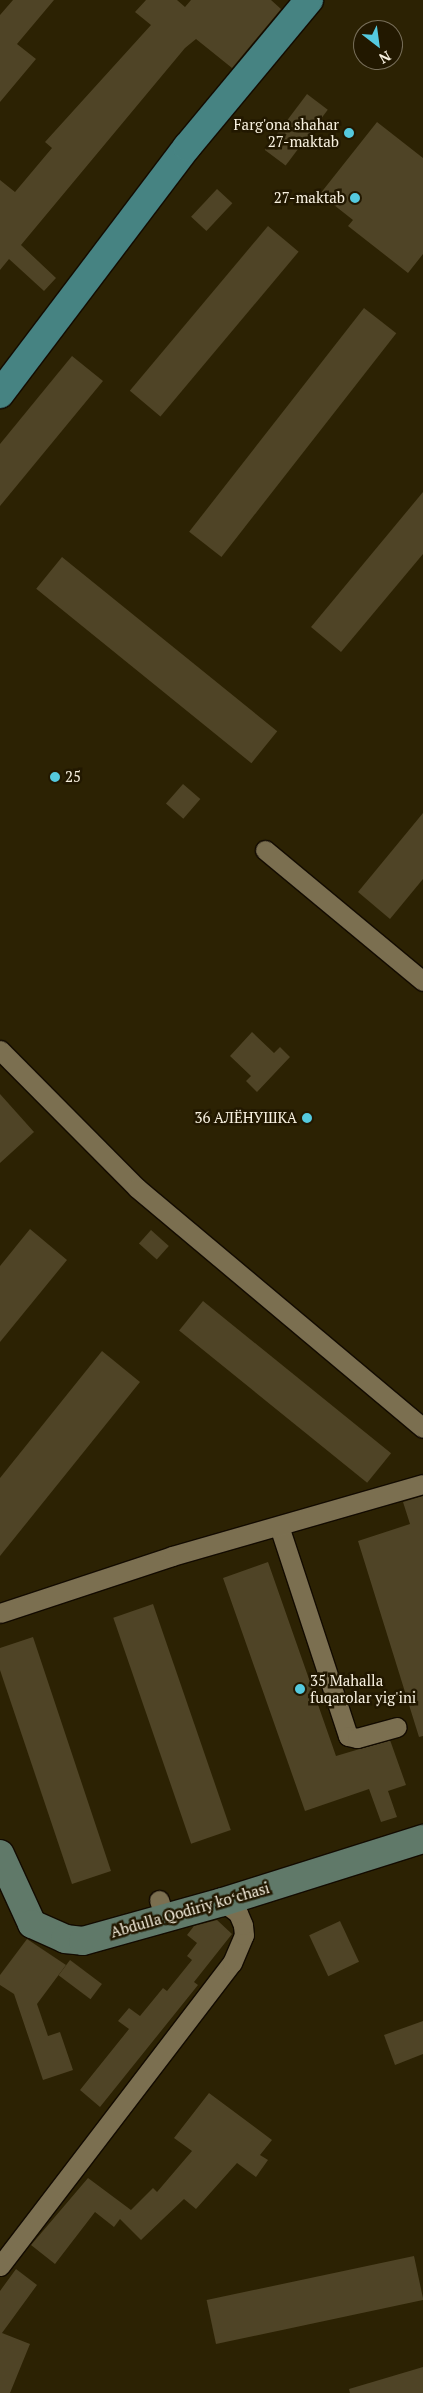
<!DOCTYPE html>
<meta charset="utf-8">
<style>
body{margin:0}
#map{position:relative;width:423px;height:2393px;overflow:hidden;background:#2c2203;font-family:"PT Serif",serif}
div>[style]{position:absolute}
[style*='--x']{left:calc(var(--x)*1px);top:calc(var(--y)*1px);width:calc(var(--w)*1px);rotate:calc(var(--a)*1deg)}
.building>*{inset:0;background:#4f4426;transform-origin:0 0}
.roads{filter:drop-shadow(1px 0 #130b00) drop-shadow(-1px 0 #130b00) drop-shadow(0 1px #130b00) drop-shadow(0 -1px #130b00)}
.street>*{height:19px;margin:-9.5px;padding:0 9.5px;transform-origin:9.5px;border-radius:9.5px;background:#7b6f50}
.secondary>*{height:28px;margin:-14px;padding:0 14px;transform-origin:14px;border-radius:14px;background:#607969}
.primary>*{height:28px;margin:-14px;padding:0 14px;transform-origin:14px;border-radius:14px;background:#468382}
.dots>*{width:14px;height:14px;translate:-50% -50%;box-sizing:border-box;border:2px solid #221800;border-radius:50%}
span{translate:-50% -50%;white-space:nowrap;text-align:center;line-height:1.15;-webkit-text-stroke:5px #221800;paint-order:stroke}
.poi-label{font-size:15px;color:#f9f2e1}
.right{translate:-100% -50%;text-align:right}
.left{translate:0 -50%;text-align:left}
.street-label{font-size:15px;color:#f9f2e1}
.north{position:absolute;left:353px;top:20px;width:50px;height:50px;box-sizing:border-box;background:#221800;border:1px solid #786f5a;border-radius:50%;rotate:150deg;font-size:14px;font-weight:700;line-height:20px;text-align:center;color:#f9f2e1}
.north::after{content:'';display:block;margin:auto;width:18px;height:22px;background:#55cadf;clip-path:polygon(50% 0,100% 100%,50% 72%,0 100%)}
</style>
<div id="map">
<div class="building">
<i style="clip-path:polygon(13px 0,54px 0,17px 44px,36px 59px,0 102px,0 15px)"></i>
<i style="clip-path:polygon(146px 0,177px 0,185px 7px,191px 0,271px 0,281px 9px,232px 68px,196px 39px,185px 48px,21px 245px,56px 278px,44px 291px,9px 259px,0 270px,0 180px,15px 192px,52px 148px,45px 142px,151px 25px,135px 12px)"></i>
<i style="left:307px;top:94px;width:26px;height:70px;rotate:37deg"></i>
<i style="clip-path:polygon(377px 122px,423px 158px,423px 254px,408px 273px,348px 226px,353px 220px,320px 194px)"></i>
<i style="left:217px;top:189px;width:21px;height:38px;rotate:43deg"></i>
<i style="left:268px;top:226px;width:40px;height:215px;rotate:40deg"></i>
<i style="left:364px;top:308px;width:41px;height:284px;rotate:38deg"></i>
<i style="clip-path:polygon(72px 356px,103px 381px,0 506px,0 444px)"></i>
<i style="clip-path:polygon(423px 492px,423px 554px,341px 652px,311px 627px)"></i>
<i style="left:62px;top:557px;width:277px;height:41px;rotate:39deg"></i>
<i style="left:183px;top:784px;width:23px;height:26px;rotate:41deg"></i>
<i style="clip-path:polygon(423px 813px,423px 879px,390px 919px,358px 892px)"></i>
<i style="clip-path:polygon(252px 1032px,274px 1053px,280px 1047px,290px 1057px,257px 1092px,246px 1081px,251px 1076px,230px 1056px)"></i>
<i style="clip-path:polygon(0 1094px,34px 1132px,0 1163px)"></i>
<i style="clip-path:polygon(30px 1229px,67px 1260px,0 1342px,0 1266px)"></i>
<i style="left:151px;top:1230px;width:24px;height:18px;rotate:42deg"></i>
<i style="left:203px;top:1301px;width:242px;height:38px;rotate:39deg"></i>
<i style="clip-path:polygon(102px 1351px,140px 1382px,0 1556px,0 1478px)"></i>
<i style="clip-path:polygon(423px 1496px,423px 1736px,419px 1737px,358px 1541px,410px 1524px,403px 1502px)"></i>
<i style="clip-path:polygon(268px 1562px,336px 1756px,390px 1740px,406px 1785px,388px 1791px,397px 1817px,381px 1822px,369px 1789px,305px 1811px,223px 1578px)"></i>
<i style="left:153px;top:1604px;width:239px;height:42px;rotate:71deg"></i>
<i style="clip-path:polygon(33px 1637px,111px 1871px,72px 1884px,0 1670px,0 1648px)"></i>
<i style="clip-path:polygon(217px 1920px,232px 1934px,194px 1982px,198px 1985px,100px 2107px,80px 2090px,129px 2029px,118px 2021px,129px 2008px,140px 2016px,163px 1988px,167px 1991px,192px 1960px,187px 1956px,197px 1943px,187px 1935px,194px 1926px)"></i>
<i style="left:340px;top:1921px;width:45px;height:34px;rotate:65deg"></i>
<i style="clip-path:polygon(27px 1939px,66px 1965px,37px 2004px,48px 2036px,60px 2032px,73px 2070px,43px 2080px,14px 1994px,0 1985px,0 1975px)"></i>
<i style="left:70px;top:1960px;width:40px;height:19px;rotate:37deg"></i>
<i style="clip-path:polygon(423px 2021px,423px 2054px,395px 2065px,384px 2035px)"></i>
<i style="clip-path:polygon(209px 2093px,272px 2140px,260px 2155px,268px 2160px,256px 2177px,237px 2163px,196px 2209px,184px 2199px,141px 2240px,120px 2219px,114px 2227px,95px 2212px,55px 2264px,31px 2245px,88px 2178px,131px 2210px,153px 2188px,157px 2192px,192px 2151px,174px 2138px)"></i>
<i style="left:414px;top:2256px;width:45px;height:212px;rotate:78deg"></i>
<i style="clip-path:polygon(16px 2269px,37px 2285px,2px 2333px,30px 2344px,10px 2393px,0 2393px,0 2291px)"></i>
<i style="clip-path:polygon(423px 2367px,423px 2393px,350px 2393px,349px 2389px)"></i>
</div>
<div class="roads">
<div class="street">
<i style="--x:265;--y:850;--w:205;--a:39.7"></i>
<i style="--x:0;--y:1050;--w:194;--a:45.2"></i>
<i style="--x:137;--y:1188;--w:373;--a:40"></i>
<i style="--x:279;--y:1526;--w:221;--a:71.8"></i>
<i style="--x:348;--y:1736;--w:9;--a:13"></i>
<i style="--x:357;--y:1738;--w:41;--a:-15.4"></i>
<i style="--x:0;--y:1613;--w:181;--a:-18.3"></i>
<i style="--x:172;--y:1556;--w:261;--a:-16"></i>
<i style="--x:159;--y:1900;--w:19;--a:72"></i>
<i style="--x:0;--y:2266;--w:382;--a:-52.6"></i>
<i style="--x:232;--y:1963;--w:30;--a:-67"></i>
<i style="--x:244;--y:1935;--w:10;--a:-96"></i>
<i style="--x:243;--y:1925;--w:13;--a:-113"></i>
<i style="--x:238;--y:1913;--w:19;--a:-144"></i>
</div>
<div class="secondary">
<i style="--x:0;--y:1854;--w:77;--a:65.4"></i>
<i style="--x:32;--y:1924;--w:36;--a:24"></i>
<i style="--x:65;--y:1939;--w:18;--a:6"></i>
<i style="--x:83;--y:1941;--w:145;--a:-15.6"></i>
<i style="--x:223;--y:1902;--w:210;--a:-17.5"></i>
</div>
<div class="primary">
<i style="--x:0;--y:394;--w:310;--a:-52.9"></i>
<i style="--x:187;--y:147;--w:191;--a:-50.3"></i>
</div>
</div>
<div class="dots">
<i style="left:349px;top:133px;background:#55cadf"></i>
<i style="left:355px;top:198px;background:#55cadf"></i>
<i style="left:55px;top:777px;background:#55cadf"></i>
<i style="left:307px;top:1118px;background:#55cadf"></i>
<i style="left:300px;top:1689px;background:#55cadf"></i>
</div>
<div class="poi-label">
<span class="right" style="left:339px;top:133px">Farg'ona shahar<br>27-maktab</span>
<span class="right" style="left:345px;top:198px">27-maktab</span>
<span class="left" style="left:65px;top:777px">25</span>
<span class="right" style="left:297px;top:1118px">36 АЛЁНУШКА</span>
<span class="left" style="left:310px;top:1689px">35 Mahalla<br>fuqarolar yig'ini</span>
</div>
<div class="street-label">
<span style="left:190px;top:1910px;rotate:-16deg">Abdulla Qodiriy koʻchasi</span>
</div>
<div class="north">N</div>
</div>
